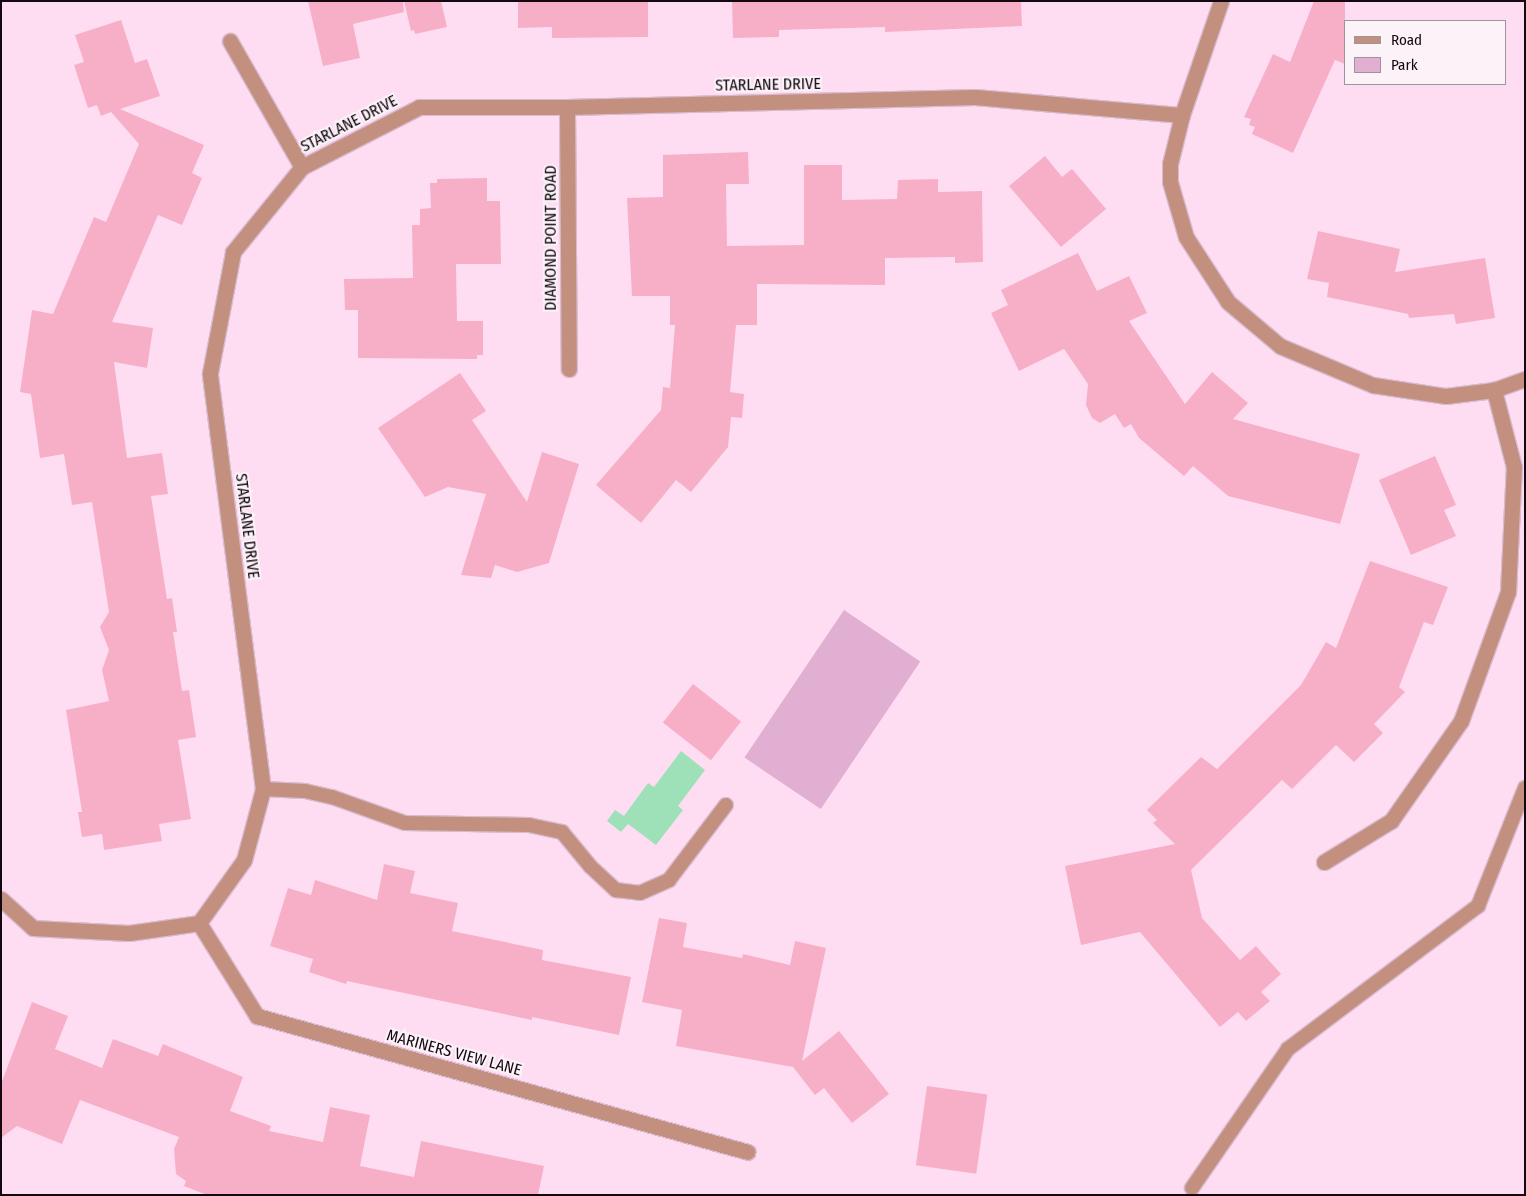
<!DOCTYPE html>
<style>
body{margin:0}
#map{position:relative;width:1526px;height:1196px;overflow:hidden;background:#feddf3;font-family:"Fira Sans Condensed",sans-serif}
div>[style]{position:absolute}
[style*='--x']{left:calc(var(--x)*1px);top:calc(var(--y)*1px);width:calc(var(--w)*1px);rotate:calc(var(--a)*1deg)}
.green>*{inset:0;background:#e0afd1;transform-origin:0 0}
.water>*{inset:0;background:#9ee1b9}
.building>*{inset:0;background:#f7afc7;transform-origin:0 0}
.roads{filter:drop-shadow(1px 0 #d8bbcf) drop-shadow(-1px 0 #d8bbcf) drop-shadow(0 1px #d8bbcf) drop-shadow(0 -1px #d8bbcf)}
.lane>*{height:14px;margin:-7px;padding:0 7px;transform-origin:7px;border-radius:7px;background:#c39080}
.street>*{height:15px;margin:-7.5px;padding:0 7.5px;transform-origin:7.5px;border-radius:7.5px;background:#c39080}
span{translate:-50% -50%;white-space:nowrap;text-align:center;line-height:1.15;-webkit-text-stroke:4px #fbf3f8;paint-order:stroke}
.street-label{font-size:16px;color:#130710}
.frame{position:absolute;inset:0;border:2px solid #130710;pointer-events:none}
.legend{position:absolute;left:1344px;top:20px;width:162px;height:65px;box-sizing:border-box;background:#fbf3f8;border:1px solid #9e959b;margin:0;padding:6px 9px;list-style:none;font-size:15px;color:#130710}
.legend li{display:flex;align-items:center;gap:10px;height:25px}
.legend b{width:25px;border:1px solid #9e959b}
</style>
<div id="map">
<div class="green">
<i style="left:844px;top:610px;width:92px;height:178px;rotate:34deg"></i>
</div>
<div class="water">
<i style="clip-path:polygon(681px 751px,705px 770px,678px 806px,683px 810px,656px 845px,628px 824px,621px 832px,607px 821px,615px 810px,624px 816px,648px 783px,654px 787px)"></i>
</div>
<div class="building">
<i style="clip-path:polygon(308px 1px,403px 1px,404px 12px,353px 24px,360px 58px,323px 66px)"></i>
<i style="clip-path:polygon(404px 1px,441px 1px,447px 27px,415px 34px,414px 30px,411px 31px)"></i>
<i style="clip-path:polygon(518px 1px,648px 1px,648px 37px,552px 38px,552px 27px,518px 28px)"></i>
<i style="clip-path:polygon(732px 1px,1021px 1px,1022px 26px,885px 32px,885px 27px,779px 30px,779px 37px,733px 38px)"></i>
<i style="clip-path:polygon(1314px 1px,1345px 1px,1345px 64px,1335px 60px,1293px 153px,1252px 134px,1255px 127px,1249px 125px,1251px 119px,1244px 117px,1273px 54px,1290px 62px)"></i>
<i style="clip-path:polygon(121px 20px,135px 63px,147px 59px,160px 96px,120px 109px,204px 145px,192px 173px,202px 178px,182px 225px,158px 215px,112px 322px,153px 328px,147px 368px,114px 362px,127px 458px,162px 453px,168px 494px,151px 496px,167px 599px,172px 598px,177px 632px,173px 632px,182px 691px,189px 690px,196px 737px,178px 740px,191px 819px,159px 824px,162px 841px,104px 850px,102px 834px,82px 837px,78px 812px,82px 812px,66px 710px,109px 701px,102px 670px,109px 650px,100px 627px,109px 612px,92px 502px,72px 505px,64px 454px,40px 458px,31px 394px,20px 392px,32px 310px,53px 314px,94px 217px,106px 222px,139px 144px,111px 112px,101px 116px,97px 105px,88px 108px,74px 65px,84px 62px,75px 35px)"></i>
<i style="clip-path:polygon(748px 152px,749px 184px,726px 184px,727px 246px,804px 245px,804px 165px,842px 165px,842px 200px,897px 199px,898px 180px,938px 179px,938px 192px,982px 191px,983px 262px,955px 263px,955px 257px,885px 258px,885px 285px,757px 284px,757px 325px,736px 325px,730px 392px,744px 394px,742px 418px,731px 417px,728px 447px,691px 492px,676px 480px,641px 523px,596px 485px,661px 410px,663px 387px,670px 388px,675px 325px,670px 325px,670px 296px,632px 296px,627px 198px,663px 197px,663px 155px)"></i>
<i style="clip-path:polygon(1045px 156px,1062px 177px,1072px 169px,1106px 209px,1061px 247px,1009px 186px)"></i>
<i style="clip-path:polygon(487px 178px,487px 201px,500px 201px,501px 264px,456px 264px,457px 321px,483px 321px,483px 355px,477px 355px,477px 359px,358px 358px,358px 310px,345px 310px,344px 279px,413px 278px,412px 225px,420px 225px,420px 209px,431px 208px,430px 183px,437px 183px,437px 179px)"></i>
<i style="clip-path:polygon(1318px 231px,1400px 249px,1395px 272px,1485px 258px,1495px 318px,1456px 324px,1454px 314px,1409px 318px,1408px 314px,1327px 297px,1329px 283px,1307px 279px)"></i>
<i style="clip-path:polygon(1078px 253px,1097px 291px,1129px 276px,1147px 313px,1129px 321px,1185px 404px,1212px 372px,1248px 403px,1233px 419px,1360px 454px,1340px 524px,1228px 496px,1193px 466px,1184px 476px,1139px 438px,1131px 424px,1124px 428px,1115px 414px,1100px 423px,1092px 418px,1086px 405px,1088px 384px,1064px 349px,1019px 371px,991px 313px,1008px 305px,1001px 290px)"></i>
<i style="clip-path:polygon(460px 373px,486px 411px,472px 420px,527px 502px,542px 452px,579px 464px,549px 563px,517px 572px,495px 565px,491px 578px,461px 575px,486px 494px,448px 487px,425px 497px,378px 428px)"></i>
<i style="clip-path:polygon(1435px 456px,1456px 505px,1444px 510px,1456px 536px,1411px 555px,1379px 480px)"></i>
<i style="clip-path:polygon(1370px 561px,1448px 587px,1433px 625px,1424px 622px,1399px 687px,1405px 692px,1374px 724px,1383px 733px,1354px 762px,1336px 745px,1292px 789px,1282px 780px,1191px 870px,1202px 918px,1240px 960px,1256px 946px,1281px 974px,1261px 992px,1270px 1001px,1246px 1021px,1238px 1012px,1220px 1027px,1140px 932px,1081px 945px,1065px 866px,1175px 844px,1153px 823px,1157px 820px,1147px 810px,1201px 757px,1217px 769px,1301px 685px,1326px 642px,1336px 648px)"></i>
<i style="left:693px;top:684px;width:61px;height:49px;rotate:38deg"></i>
<i style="clip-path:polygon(384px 864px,415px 871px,410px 893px,458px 903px,452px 931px,543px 950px,542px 960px,631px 977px,619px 1035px,532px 1017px,532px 1020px,347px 981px,346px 984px,309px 972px,313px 959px,270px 946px,288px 888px,311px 895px,315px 880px,377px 900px)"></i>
<i style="clip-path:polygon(659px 918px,687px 923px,683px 947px,742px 958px,743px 954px,790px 965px,795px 941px,826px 948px,802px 1061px,839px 1031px,889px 1094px,852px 1123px,824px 1088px,815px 1095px,793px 1067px,676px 1046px,682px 1010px,642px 1002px)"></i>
<i style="clip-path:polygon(32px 1002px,68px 1016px,55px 1049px,102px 1068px,113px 1039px,158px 1056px,163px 1044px,243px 1077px,230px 1111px,271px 1126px,269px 1131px,323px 1142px,330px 1107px,370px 1115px,360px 1166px,414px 1177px,421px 1141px,544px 1166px,538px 1195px,207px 1195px,184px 1186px,186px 1181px,176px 1174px,174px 1149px,179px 1137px,80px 1100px,62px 1144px,17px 1126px,1px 1138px,1px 1084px)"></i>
<i style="left:927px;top:1086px;width:61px;height:80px;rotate:8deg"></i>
</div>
<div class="roads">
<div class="lane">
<i style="--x:263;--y:789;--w:42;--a:2.7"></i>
<i style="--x:305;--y:791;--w:28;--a:13"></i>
<i style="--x:332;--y:797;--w:77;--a:19.6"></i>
<i style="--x:405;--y:823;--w:124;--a:0.9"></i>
<i style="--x:529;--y:825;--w:34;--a:12"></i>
<i style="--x:562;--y:832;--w:45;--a:50.4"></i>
<i style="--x:591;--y:867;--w:34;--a:43"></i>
<i style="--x:616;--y:890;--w:24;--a:7"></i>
<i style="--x:640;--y:893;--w:32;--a:-24"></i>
<i style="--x:669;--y:880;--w:94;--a:-52.8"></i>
<i style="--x:1192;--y:1188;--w:169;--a:-55.4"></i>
<i style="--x:1288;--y:1049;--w:238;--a:-37"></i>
<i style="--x:1478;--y:906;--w:127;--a:-68.3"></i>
</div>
<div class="street">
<i style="--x:1221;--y:1;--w:120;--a:108.9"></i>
<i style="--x:1182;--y:115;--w:50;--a:103.8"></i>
<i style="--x:1170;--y:164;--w:18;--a:90"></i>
<i style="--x:1170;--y:182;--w:57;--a:73.8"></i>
<i style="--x:1186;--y:237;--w:77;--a:57.1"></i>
<i style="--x:1228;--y:302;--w:68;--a:40.2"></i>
<i style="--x:1280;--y:346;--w:101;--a:22.8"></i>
<i style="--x:1373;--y:385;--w:74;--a:8.6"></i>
<i style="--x:1446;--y:396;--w:48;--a:-7.1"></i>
<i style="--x:1494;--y:390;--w:33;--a:-20"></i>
<i style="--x:230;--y:41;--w:145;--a:60.3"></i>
<i style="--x:567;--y:107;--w:262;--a:89.6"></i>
<i style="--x:1324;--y:862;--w:79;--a:-31.5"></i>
<i style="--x:1391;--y:821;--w:122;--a:-55"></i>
<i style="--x:1461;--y:721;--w:137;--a:-70"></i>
<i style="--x:1508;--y:592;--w:125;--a:-87.3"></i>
<i style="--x:1514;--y:467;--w:80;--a:-104.6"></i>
<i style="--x:1;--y:899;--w:43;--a:42.2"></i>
<i style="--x:33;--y:928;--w:96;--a:3"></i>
<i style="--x:129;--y:933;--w:71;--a:-8.1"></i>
<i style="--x:199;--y:923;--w:77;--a:-54.5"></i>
<i style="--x:244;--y:860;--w:73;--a:-75"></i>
<i style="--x:263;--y:789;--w:419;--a:-97.3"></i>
<i style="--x:210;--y:373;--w:123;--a:-79.2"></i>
<i style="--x:233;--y:252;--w:109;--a:-50.9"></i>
<i style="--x:302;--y:167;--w:131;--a:-27.1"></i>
<i style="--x:419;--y:107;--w:148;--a:0"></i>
<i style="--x:567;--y:107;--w:408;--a:-1.4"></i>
<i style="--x:975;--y:97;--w:208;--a:5"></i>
<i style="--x:199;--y:923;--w:110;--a:58.1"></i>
<i style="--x:257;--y:1016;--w:509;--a:15.48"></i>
</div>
</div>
<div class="street-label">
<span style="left:768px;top:85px;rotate:-1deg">STARLANE DRIVE</span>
<span style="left:349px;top:124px;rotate:-27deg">STARLANE DRIVE</span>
<span style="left:551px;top:238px;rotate:-90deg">DIAMOND POINT ROAD</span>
<span style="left:247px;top:526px;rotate:83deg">STARLANE DRIVE</span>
<span style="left:454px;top:1053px;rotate:15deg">MARINERS VIEW LANE</span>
</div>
<div class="frame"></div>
<ul class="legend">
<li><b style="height:6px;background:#c39080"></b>Road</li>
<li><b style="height:14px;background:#e0afd1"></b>Park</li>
</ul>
</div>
